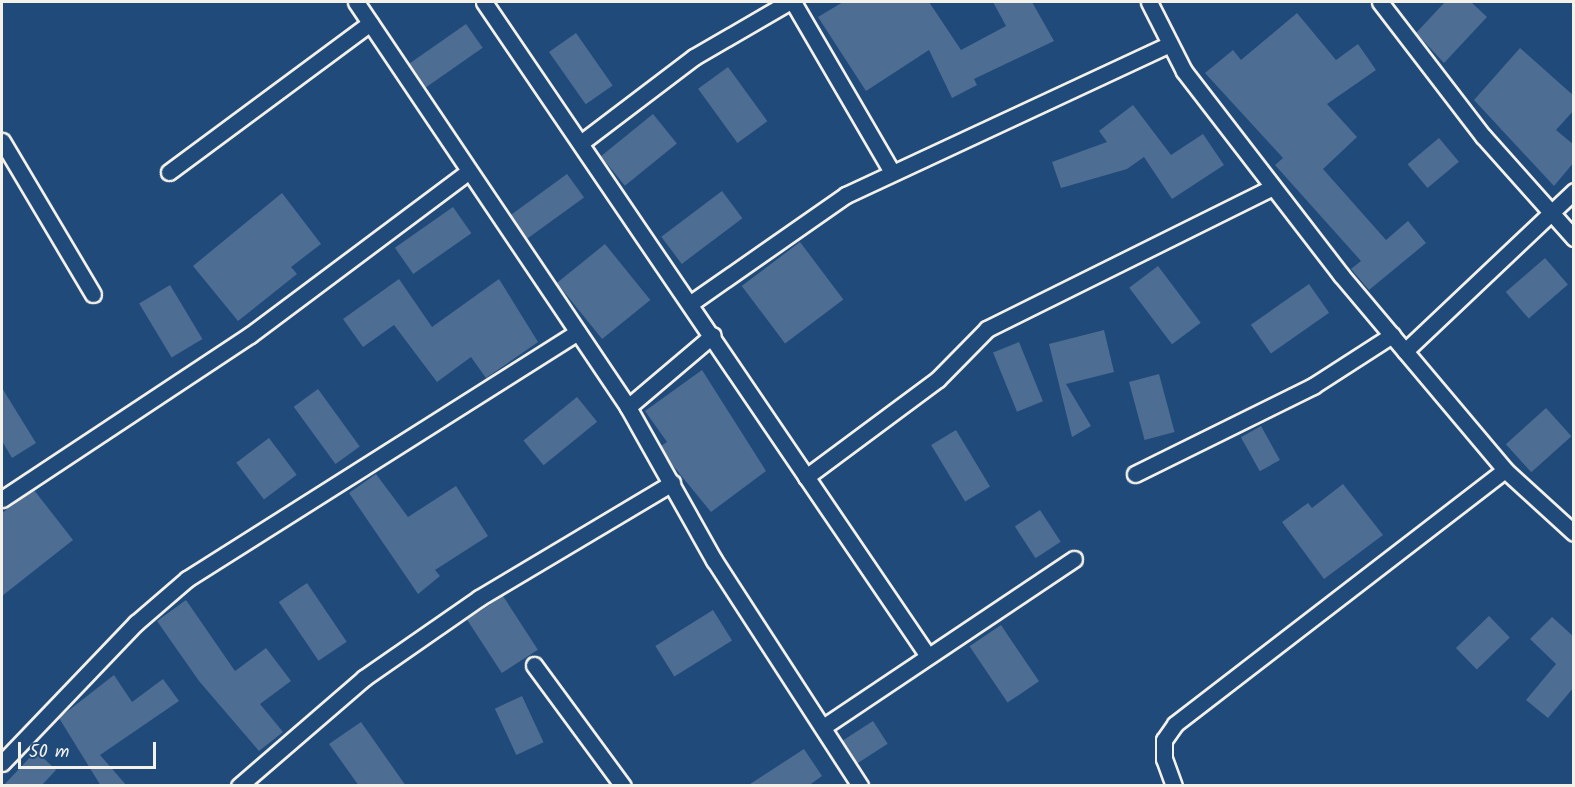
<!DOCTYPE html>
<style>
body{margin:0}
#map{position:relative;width:1575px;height:787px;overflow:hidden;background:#1f4a7a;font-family:Kalam,sans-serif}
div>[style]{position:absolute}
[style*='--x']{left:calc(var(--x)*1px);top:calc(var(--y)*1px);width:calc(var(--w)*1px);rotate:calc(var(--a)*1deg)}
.building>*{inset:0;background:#4d6e92;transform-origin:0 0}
.roads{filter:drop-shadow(2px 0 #f4f1e8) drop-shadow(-2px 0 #f4f1e8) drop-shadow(0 2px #f4f1e8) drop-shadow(0 -2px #f4f1e8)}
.minor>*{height:15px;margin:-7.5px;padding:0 7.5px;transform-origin:7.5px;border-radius:7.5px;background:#1f4a7a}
span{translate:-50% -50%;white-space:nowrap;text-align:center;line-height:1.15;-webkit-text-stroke:6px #1f4a7a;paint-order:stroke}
.frame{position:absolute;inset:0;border:3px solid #f4f1e8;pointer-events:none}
.scale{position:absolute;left:18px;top:742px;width:138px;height:27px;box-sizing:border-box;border:3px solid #f4f1e8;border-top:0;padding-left:8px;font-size:18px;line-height:21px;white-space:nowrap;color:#f4f1e8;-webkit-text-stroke:4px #1f4a7a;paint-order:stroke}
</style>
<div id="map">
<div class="building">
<i style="clip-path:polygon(843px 2px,929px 2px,961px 50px,1006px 26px,993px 2px,1032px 2px,1054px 41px,974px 79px,977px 85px,952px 98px,929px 50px,866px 91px,818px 17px)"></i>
<i style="clip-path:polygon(1445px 2px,1471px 2px,1487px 17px,1444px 63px,1416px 33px)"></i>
<i style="clip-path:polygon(1297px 13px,1336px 60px,1358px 44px,1376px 70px,1327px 104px,1357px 137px,1323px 169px,1386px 240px,1408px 221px,1426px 243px,1369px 290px,1351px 269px,1361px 261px,1275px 165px,1283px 158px,1205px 73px,1233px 50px,1241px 60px)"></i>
<i style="left:466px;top:24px;width:29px;height:69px;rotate:55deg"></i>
<i style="left:576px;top:33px;width:64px;height:33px;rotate:55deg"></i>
<i style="clip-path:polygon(1520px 48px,1574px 96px,1574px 110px,1556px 130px,1574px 145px,1574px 162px,1554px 186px,1474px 100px)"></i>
<i style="left:728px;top:67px;width:67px;height:37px;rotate:54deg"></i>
<i style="clip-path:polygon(1133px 105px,1171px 155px,1203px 134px,1224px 165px,1172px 199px,1144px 157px,1127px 169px,1061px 188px,1052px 162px,1107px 142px,1099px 131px)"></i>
<i style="left:653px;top:114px;width:38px;height:67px;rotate:51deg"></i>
<i style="left:1439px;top:138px;width:31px;height:41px;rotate:50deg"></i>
<i style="left:567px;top:174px;width:29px;height:70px;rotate:54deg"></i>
<i style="left:722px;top:191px;width:34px;height:76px;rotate:53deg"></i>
<i style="clip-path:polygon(282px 193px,321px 244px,291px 267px,297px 274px,238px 321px,193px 266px)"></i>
<i style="left:453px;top:207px;width:32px;height:71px;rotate:55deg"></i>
<i style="left:800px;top:242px;width:72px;height:73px;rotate:53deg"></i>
<i style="left:605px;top:244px;width:72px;height:62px;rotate:51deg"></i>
<i style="left:1545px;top:258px;width:35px;height:52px;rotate:49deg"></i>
<i style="left:1158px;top:266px;width:71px;height:36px;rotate:53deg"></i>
<i style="clip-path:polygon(399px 279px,432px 327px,499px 279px,538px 342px,486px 378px,471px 357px,437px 382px,394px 325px,363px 347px,343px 319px)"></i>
<i style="left:1309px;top:284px;width:35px;height:71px;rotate:55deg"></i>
<i style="left:170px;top:285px;width:63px;height:36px;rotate:59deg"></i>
<i style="clip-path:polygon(1104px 330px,1114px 372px,1066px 384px,1091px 426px,1072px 437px,1049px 344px)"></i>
<i style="left:1019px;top:342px;width:64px;height:28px;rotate:68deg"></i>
<i style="clip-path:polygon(702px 370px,766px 471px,711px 512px,670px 462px,661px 446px,667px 442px,645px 411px)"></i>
<i style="left:1159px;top:374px;width:60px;height:31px;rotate:75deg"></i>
<i style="clip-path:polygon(2px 388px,36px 443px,12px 458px,2px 441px)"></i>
<i style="left:318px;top:389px;width:71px;height:30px;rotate:54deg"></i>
<i style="left:577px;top:397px;width:32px;height:69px;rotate:51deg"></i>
<i style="left:1546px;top:408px;width:38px;height:54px;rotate:48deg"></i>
<i style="left:1261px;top:426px;width:39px;height:23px;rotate:61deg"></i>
<i style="left:956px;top:430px;width:66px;height:29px;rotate:59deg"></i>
<i style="left:269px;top:438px;width:46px;height:41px;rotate:53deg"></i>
<i style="clip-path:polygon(376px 474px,408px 517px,456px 486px,488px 536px,435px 570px,440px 576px,418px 594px,349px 493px)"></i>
<i style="clip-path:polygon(1343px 484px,1383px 535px,1324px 579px,1282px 522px,1308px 503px,1312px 508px)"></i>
<i style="clip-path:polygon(34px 490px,73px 540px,2px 596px,2px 513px)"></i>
<i style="left:1040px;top:510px;width:38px;height:30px;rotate:57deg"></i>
<i style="left:307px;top:583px;width:71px;height:34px;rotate:56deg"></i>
<i style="left:503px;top:596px;width:64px;height:43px;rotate:57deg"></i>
<i style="clip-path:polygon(186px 600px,235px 671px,266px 648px,291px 681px,260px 704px,283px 732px,259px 751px,199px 681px,157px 621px)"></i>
<i style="left:713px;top:610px;width:36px;height:68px;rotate:58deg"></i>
<i style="left:1489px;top:616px;width:30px;height:46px;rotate:46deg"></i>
<i style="clip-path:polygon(1552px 617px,1574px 637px,1574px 687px,1548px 718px,1526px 700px,1556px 664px,1530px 639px)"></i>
<i style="left:1001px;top:625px;width:68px;height:38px;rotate:56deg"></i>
<i style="clip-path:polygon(114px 675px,132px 702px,163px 679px,179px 701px,100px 755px,127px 786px,101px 786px,59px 718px)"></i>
<i style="left:522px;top:696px;width:51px;height:30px;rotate:65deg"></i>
<i style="left:873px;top:721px;width:27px;height:36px;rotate:57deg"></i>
<i style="clip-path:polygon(361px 722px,406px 786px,359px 786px,329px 744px)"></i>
<i style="clip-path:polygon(804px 749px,822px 776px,808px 786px,747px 786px)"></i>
<i style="clip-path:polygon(36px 751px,56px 770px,41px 786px,3px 786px)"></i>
</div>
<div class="roads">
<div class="minor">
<i style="--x:356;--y:2;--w:488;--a:56.1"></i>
<i style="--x:628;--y:407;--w:176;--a:60.7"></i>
<i style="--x:714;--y:560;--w:269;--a:57.1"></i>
<i style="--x:484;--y:2;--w:790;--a:55.83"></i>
<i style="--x:793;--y:2;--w:197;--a:59.8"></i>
<i style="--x:1149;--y:2;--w:77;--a:63.1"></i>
<i style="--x:1184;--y:71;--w:257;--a:52.4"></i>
<i style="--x:1341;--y:275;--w:255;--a:49.9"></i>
<i style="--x:1505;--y:470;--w:93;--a:42.4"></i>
<i style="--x:1380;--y:2;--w:169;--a:52.5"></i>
<i style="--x:1483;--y:136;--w:137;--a:48.3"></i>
<i style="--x:2;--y:141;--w:178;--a:59.3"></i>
<i style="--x:582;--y:142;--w:141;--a:-37.2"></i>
<i style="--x:694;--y:57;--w:110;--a:-30.1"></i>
<i style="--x:169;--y:172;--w:250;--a:-36.5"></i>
<i style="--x:691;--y:303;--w:189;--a:-34.9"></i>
<i style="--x:846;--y:195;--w:357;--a:-25"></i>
<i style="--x:1405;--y:351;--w:233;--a:-43.4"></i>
<i style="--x:628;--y:407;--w:111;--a:-40.3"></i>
<i style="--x:1135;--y:474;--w:199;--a:-26.3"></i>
<i style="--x:1313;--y:386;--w:94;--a:-32.8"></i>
<i style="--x:806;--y:477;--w:164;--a:-36.6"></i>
<i style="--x:938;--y:379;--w:70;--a:-45.6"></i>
<i style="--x:987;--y:329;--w:319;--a:-26.4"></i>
<i style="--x:2;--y:499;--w:297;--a:-33.5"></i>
<i style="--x:250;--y:335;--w:272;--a:-36.8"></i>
<i style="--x:534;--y:665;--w:150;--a:53.7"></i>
<i style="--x:823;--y:727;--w:302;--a:-33.8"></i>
<i style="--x:2;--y:763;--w:194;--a:-46.3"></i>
<i style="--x:136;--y:623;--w:67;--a:-40.8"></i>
<i style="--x:187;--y:579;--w:462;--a:-32.3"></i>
<i style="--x:239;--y:786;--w:165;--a:-40.8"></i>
<i style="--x:364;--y:678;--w:140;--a:-34.8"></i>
<i style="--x:479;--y:598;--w:225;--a:-30.8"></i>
<i style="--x:1174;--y:786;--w:29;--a:-110"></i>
<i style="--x:1164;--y:759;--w:19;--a:-90"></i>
<i style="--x:1164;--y:740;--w:19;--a:-55"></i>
<i style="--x:1175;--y:724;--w:416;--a:-37.6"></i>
</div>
</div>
<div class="frame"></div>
<div class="scale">50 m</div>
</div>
